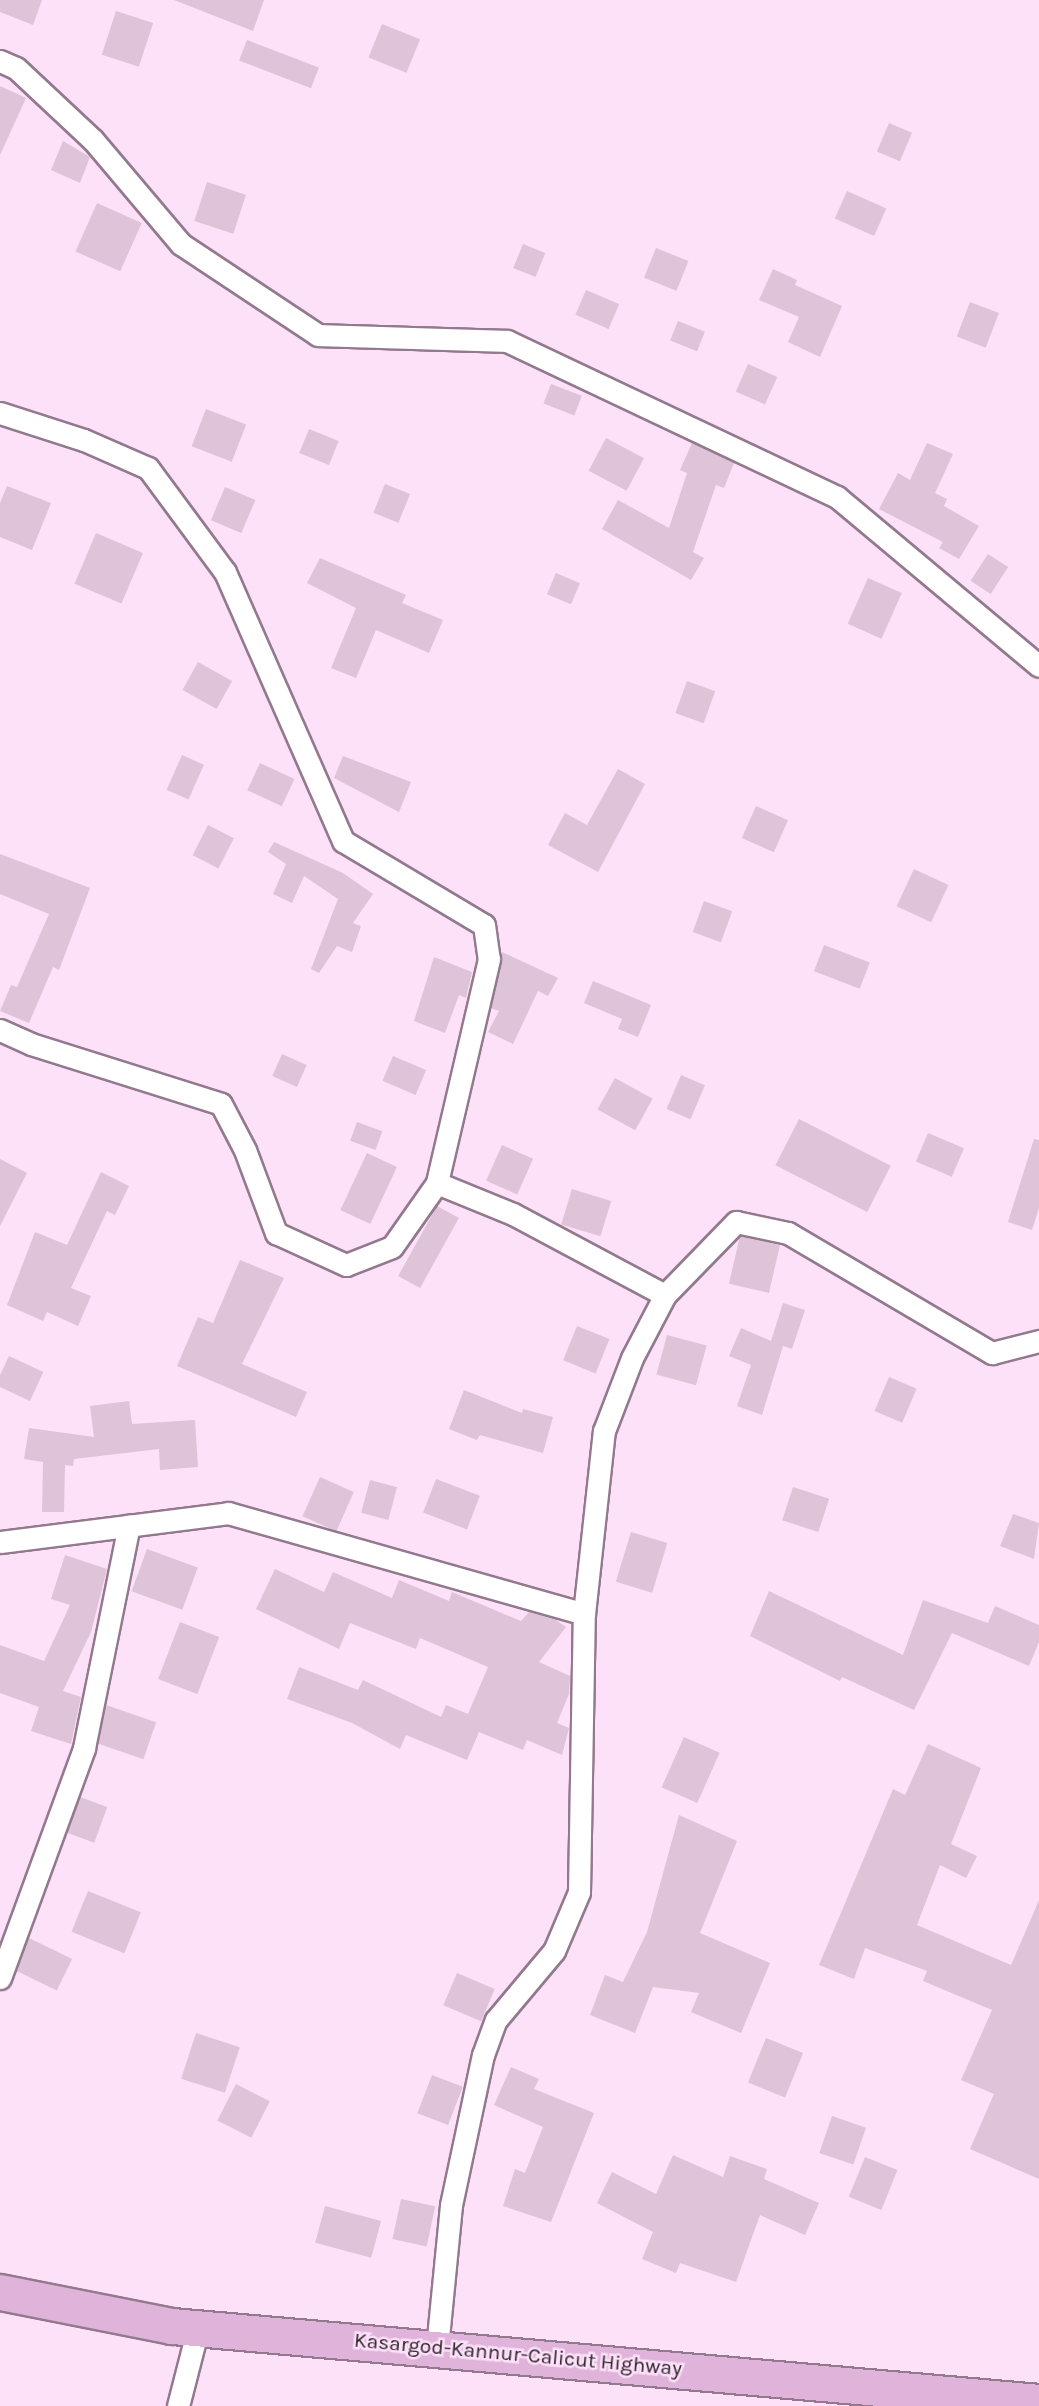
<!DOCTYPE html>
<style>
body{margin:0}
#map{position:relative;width:1039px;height:2406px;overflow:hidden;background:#fde1f8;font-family:Karla,sans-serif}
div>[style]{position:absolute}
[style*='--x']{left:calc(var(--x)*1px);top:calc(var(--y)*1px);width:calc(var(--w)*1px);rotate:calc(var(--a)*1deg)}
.building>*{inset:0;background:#dec3d9;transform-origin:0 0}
.roads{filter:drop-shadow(2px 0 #93798e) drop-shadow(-2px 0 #93798e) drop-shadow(0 2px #93798e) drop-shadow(0 -2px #93798e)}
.minor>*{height:21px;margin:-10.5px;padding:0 10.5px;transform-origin:10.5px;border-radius:10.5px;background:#fff}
.trunk>*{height:35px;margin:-17.5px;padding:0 17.5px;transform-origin:17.5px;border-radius:17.5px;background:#e0b4da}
span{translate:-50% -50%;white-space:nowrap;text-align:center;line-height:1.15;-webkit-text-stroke:5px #fde1f8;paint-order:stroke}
.street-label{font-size:21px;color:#2f242d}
</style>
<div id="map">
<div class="building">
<i style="clip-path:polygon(0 0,42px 0,33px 25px,0 12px)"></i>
<i style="clip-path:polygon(174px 0,264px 0,253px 31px)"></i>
<i style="left:116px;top:11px;width:39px;height:46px;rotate:18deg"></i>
<i style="left:382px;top:24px;width:41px;height:36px;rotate:22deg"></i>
<i style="left:247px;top:40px;width:77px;height:22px;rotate:21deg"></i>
<i style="clip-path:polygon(0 86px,26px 98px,0 155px)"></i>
<i style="left:889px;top:123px;width:25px;height:31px;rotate:23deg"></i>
<i style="clip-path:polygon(63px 141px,90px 157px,80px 183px,51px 170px)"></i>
<i style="left:207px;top:182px;width:41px;height:41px;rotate:18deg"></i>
<i style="left:847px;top:191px;width:43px;height:30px;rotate:24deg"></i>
<i style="left:97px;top:203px;width:49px;height:53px;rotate:24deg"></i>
<i style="left:523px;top:244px;width:24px;height:26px;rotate:22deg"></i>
<i style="left:656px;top:248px;width:35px;height:32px;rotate:22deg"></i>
<i style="clip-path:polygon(773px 269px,797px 280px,795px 285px,842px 306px,820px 357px,788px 342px,799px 317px,759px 300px)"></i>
<i style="left:586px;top:290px;width:36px;height:27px;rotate:23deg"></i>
<i style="left:970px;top:302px;width:31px;height:37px;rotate:21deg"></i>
<i style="left:678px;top:321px;width:29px;height:21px;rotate:22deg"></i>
<i style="left:748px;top:364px;width:32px;height:30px;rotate:24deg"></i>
<i style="left:551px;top:384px;width:33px;height:21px;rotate:21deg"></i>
<i style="left:206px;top:409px;width:43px;height:40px;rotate:21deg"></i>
<i style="left:309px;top:429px;width:32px;height:26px;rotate:22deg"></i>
<i style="left:606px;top:438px;width:43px;height:37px;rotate:28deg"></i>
<i style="clip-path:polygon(692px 443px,734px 463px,724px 488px,716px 485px,693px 552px,704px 558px,691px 580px,602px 529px,618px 500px,669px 528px,687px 473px,680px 470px)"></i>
<i style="clip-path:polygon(927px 443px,953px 454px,935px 493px,947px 499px,944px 506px,979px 526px,959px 559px,939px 548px,943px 542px,879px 509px,898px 473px,910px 480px)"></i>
<i style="left:385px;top:484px;width:27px;height:31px;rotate:22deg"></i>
<i style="clip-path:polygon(7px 486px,51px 503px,32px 550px,0 537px,0 503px)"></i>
<i style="left:225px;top:487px;width:33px;height:36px;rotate:23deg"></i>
<i style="left:96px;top:533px;width:51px;height:55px;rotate:23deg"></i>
<i style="left:988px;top:554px;width:24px;height:32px;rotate:33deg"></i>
<i style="clip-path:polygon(320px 558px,406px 595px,402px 603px,443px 620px,429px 653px,376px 630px,356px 678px,331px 668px,356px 608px,307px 583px)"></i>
<i style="left:556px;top:573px;width:26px;height:23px;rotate:23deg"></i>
<i style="left:868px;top:578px;width:37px;height:50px;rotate:24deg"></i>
<i style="left:198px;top:662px;width:39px;height:32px;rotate:29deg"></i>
<i style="left:687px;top:681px;width:30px;height:34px;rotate:20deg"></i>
<i style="left:182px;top:755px;width:24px;height:38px;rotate:24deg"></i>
<i style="clip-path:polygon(343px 756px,411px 782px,399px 812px,334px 778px)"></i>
<i style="left:260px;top:763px;width:38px;height:30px;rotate:25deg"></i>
<i style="clip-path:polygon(618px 769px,645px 784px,598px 872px,548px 845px,565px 813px,587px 825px)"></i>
<i style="left:756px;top:806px;width:35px;height:35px;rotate:24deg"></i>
<i style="left:208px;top:825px;width:29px;height:34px;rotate:27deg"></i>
<i style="clip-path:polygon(274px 842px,343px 873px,373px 894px,353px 923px,361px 926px,352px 952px,337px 946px,319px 973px,311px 969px,338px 899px,304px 876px,292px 903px,273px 894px,286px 864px,268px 852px)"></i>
<i style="clip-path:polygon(0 854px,90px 888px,59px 970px,53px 967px,29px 1023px,0 1011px,11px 985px,17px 987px,49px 914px,0 894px)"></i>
<i style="left:914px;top:869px;width:38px;height:41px;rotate:25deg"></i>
<i style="left:704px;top:901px;width:30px;height:33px;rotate:20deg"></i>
<i style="left:824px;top:945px;width:49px;height:28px;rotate:21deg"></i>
<i style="clip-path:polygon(502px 952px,558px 978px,548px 996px,538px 991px,513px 1044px,488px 1032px,499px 1011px,491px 1008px)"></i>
<i style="clip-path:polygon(434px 957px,472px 972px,466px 998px,459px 995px,445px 1033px,414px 1021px)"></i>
<i style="clip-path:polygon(593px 981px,651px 1005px,638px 1037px,618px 1029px,622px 1019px,584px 1003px)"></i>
<i style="left:282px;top:1054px;width:27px;height:24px;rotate:24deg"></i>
<i style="left:393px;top:1056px;width:36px;height:27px;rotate:23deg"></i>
<i style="left:681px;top:1075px;width:26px;height:37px;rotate:23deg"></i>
<i style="left:615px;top:1078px;width:43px;height:36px;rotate:29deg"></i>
<i style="left:799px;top:1119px;width:103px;height:52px;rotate:27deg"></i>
<i style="left:357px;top:1122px;width:27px;height:20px;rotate:20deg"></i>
<i style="left:928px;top:1133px;width:39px;height:31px;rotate:23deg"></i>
<i style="clip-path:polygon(1034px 1139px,1039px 1140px,1039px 1208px,1032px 1230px,1008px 1222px)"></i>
<i style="left:502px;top:1145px;width:34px;height:39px;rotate:24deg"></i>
<i style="left:367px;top:1153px;width:33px;height:63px;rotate:25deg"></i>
<i style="clip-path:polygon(0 1159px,27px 1173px,0 1226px)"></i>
<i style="clip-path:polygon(101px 1172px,129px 1186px,115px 1215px,107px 1211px,71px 1288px,91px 1296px,78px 1326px,47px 1312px,43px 1321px,7px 1305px,35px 1232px,67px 1245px)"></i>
<i style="left:572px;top:1189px;width:41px;height:37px;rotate:17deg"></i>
<i style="left:437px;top:1206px;width:25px;height:80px;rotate:29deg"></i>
<i style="left:740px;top:1236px;width:41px;height:49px;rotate:13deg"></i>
<i style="clip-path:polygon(240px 1260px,284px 1278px,242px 1364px,307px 1392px,296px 1417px,177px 1366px,198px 1317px,213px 1323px)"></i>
<i style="clip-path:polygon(783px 1303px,805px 1310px,792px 1349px,783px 1346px,762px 1415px,737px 1406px,751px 1365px,729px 1356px,741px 1328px,771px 1341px)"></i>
<i style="left:577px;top:1326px;width:35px;height:37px;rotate:22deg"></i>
<i style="left:667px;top:1335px;width:41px;height:41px;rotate:15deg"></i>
<i style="left:9px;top:1356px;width:38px;height:32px;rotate:25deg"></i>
<i style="left:889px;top:1377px;width:30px;height:37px;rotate:23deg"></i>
<i style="clip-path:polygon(464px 1390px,522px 1413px,523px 1409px,553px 1417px,543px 1453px,480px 1435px,477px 1440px,449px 1429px)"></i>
<i style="clip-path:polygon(129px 1401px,132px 1424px,195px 1420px,198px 1467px,160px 1470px,159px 1449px,74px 1459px,73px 1466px,65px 1465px,64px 1512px,42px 1512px,43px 1462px,24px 1459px,29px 1428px,94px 1437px,90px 1406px)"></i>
<i style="left:320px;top:1477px;width:37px;height:43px;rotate:24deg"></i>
<i style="left:436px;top:1479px;width:47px;height:36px;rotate:21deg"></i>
<i style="left:370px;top:1480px;width:28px;height:34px;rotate:15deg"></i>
<i style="left:793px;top:1487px;width:38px;height:35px;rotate:18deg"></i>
<i style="clip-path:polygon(1013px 1514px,1039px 1523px,1034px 1559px,1000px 1546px)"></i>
<i style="left:631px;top:1532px;width:38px;height:52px;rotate:17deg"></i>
<i style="left:147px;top:1549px;width:54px;height:45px;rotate:20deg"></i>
<i style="clip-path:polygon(65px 1555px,107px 1569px,91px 1632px,63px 1691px,81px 1697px,71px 1744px,31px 1731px,39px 1707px,0 1693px,0 1645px,44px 1661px,70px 1605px,51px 1599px)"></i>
<i style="clip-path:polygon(275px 1569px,324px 1592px,333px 1572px,392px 1598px,399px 1580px,449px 1601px,452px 1592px,521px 1621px,529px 1612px,556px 1620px,566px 1627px,539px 1662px,570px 1676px,569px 1694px,557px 1723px,569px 1728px,562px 1755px,527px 1740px,523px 1750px,479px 1732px,467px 1760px,406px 1735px,400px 1749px,352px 1723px,287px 1699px,299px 1667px,358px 1690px,363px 1680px,441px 1717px,446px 1705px,468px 1714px,488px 1667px,420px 1638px,416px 1649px,350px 1623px,339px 1649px,256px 1609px)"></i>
<i style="clip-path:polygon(769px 1591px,903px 1655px,923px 1600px,988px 1623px,995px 1606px,1039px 1625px,1039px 1642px,1029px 1666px,952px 1633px,914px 1710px,842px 1677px,840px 1681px,750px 1636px)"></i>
<i style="left:180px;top:1622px;width:42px;height:61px;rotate:21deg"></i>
<i style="left:106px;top:1705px;width:53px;height:39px;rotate:19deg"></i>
<i style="left:684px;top:1737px;width:39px;height:55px;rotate:24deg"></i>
<i style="clip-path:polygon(928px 1744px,981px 1768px,951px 1844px,977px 1856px,966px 1878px,940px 1865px,917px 1925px,1011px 1965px,1039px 1900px,1039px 2179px,970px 2149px,994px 2094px,961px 2080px,992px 2010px,923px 1981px,927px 1971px,865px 1948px,854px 1979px,819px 1965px,893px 1789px,905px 1795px)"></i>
<i style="left:80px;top:1797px;width:29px;height:38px;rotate:20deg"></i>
<i style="clip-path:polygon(679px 1815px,737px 1841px,700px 1933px,770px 1963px,741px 2033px,691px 2012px,699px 1993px,653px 1987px,635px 2033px,590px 2015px,605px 1975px,623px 1982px,647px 1932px)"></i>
<i style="left:88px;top:1891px;width:57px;height:44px;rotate:22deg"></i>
<i style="left:29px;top:1938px;width:48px;height:35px;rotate:26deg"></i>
<i style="left:457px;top:1973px;width:41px;height:35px;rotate:23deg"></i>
<i style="left:196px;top:2033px;width:46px;height:48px;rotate:18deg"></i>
<i style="left:766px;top:2038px;width:40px;height:48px;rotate:22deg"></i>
<i style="clip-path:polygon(511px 2067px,539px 2079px,534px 2089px,594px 2113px,551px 2222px,503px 2206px,515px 2169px,525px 2173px,543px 2127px,494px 2105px)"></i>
<i style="left:432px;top:2075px;width:33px;height:41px;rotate:21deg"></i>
<i style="left:236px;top:2084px;width:38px;height:41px;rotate:27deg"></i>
<i style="left:832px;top:2116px;width:36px;height:39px;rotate:19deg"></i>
<i style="clip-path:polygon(673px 2155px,723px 2177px,730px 2156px,767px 2169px,764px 2179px,819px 2203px,805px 2235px,760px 2215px,736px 2282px,680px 2263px,676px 2273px,642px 2259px,653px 2232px,597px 2203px,612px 2172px,656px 2194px)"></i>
<i style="left:865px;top:2157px;width:35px;height:43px;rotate:22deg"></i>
<i style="left:401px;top:2199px;width:35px;height:41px;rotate:12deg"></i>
<i style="left:325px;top:2206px;width:58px;height:38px;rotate:15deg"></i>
</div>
<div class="roads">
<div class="minor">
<i style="--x:0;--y:61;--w:17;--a:24"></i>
<i style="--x:16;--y:68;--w:105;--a:43.1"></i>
<i style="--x:93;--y:140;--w:136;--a:49.8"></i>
<i style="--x:181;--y:244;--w:164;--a:33.6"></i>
<i style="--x:318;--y:335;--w:189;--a:1.8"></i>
<i style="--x:507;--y:341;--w:365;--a:25.3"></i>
<i style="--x:837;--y:497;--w:263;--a:39.9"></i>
<i style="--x:0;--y:413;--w:88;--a:17.8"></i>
<i style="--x:84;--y:440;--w:70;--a:23.6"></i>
<i style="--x:148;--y:468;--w:129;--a:53.5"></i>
<i style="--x:225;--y:572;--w:294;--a:66.3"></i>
<i style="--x:343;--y:841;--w:164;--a:30.8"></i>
<i style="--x:484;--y:925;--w:34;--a:82"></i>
<i style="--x:489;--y:959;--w:230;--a:103.1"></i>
<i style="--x:0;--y:1030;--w:34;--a:24"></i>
<i style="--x:31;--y:1044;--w:199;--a:17.5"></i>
<i style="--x:221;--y:1104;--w:52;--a:62.4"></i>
<i style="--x:245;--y:1150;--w:89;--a:69.5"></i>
<i style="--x:276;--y:1233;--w:77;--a:24.6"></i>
<i style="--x:346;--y:1265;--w:49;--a:-21.4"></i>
<i style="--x:392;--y:1247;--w:78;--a:-54.9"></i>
<i style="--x:437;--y:1183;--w:82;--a:22.2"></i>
<i style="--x:513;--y:1214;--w:172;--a:28.1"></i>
<i style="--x:0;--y:1542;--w:230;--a:-7.2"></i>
<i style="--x:228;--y:1513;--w:370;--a:15.8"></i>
<i style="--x:0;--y:1978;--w:245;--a:-69.9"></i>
<i style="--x:84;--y:1748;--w:227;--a:-78.6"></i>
<i style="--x:437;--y:2348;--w:144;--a:-84.4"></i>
<i style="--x:451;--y:2205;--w:153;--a:-78"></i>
<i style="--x:483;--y:2055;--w:37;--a:-70"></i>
<i style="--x:496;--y:2020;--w:90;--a:-50"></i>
<i style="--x:554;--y:1951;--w:64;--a:-67"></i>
<i style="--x:579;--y:1892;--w:278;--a:-89"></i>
<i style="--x:584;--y:1614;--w:184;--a:-83.8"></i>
<i style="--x:604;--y:1431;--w:78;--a:-69"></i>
<i style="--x:632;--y:1358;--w:71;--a:-62.4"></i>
<i style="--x:665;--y:1295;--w:102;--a:-45.8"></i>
<i style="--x:736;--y:1222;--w:53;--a:11.9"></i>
<i style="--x:788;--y:1233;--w:237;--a:30.5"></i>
<i style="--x:992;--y:1353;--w:49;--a:-14.3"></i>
<i style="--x:178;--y:2406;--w:81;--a:-75.6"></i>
</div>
<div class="trunk">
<i style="--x:0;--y:2292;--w:175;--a:11.2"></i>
<i style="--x:172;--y:2326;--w:870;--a:5.01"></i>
</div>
</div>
<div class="street-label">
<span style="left:518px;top:2354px;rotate:5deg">Kasargod-Kannur-Calicut Highway</span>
</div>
</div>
